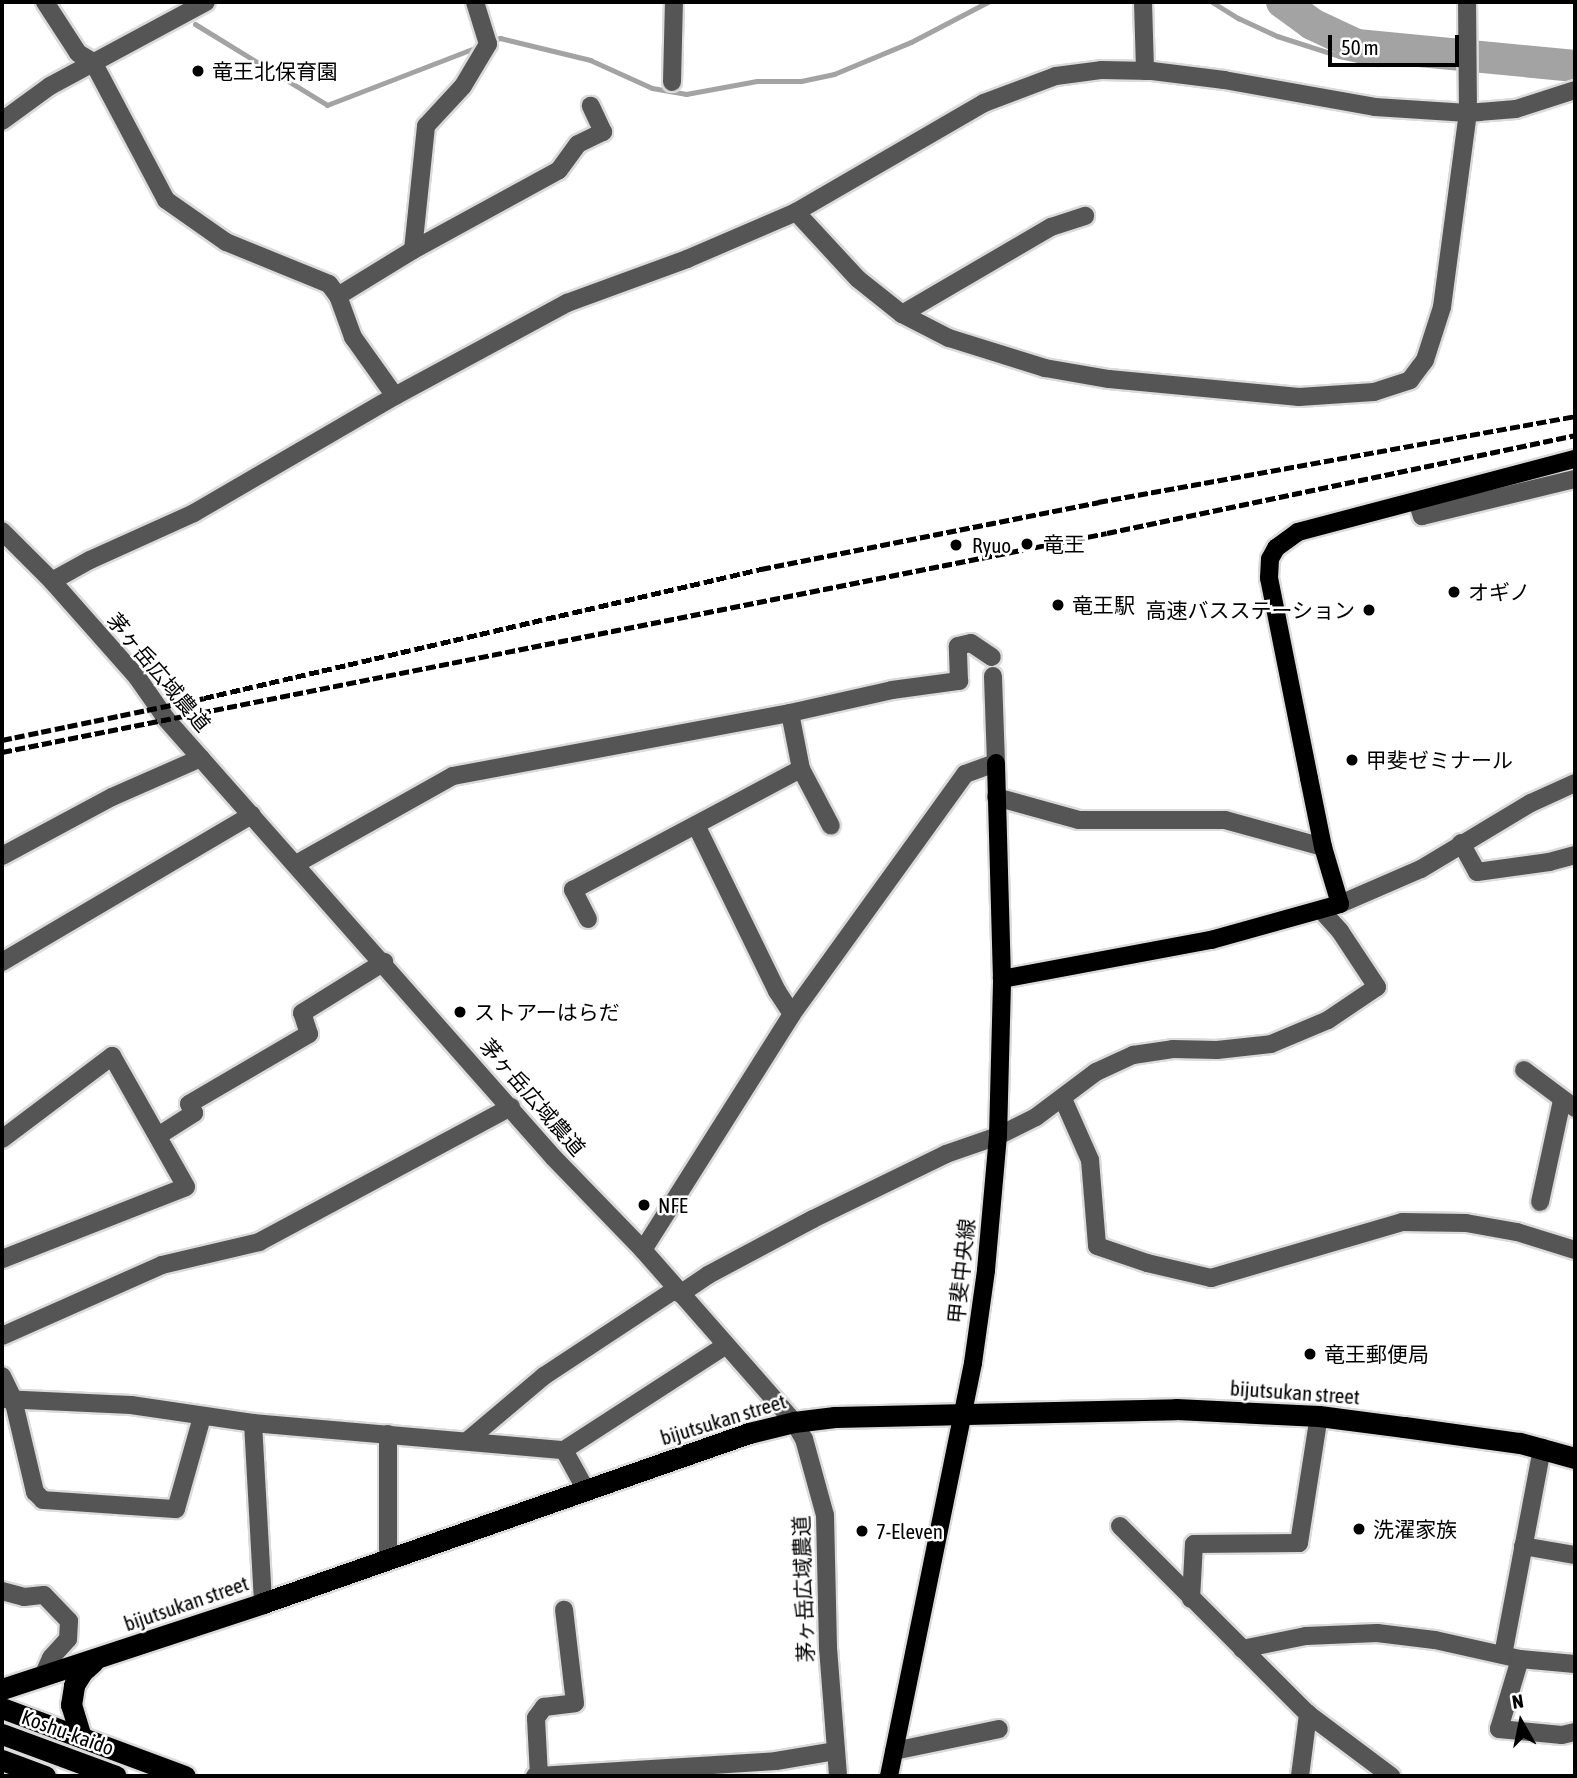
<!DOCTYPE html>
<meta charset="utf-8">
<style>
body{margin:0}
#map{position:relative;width:1577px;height:1778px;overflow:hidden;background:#fff;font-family:"Asap Condensed","Noto Sans JP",sans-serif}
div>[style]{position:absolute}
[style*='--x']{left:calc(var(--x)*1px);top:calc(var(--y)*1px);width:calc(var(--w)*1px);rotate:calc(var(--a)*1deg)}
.stream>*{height:5px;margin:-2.5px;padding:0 2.5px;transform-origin:2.5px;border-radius:2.5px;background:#a3a3a3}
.river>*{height:32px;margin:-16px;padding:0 16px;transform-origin:16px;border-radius:16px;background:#a3a3a3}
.roads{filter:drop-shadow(2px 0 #dbdbdb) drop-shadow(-2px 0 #dbdbdb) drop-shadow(0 2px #dbdbdb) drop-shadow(0 -2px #dbdbdb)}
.minor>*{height:18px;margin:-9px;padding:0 9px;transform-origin:9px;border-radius:9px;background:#555}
.major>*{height:18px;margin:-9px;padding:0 9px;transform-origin:9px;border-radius:9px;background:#000}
.highway>*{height:21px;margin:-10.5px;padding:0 10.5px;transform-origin:10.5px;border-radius:10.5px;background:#000}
.rail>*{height:5px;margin-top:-2.5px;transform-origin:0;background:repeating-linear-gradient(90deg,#000 0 10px,transparent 0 13.5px)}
.dots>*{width:19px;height:19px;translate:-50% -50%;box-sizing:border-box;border:4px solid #fff;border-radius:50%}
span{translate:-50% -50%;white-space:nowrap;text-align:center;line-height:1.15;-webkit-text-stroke:5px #fff;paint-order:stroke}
.poi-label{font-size:21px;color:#000}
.left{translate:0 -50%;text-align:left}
.right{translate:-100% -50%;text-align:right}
.street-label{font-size:21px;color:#000}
.frame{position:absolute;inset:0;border:4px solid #000;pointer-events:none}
.north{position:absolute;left:1486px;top:1687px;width:70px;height:70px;-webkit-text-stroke:5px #fff;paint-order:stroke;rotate:351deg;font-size:19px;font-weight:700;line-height:28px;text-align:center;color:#000}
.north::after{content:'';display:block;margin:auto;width:24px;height:32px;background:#000;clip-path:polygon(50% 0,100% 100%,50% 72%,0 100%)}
.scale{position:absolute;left:1328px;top:35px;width:131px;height:32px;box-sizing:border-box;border:4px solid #000;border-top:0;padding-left:9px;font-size:21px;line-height:24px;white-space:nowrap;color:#000;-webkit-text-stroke:5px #fff;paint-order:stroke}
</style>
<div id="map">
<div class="stream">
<i style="--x:1212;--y:2;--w:31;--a:32"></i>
<i style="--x:1238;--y:18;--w:43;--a:24.8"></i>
<i style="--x:1277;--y:36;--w:65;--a:17.9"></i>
<i style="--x:1339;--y:56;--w:40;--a:12"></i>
<i style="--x:1378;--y:64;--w:99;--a:-3.5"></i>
<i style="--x:195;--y:24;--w:155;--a:31.5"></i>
<i style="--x:327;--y:105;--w:164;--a:-21.1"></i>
<i style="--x:489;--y:42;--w:12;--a:-20"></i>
<i style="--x:500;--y:38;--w:93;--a:13.7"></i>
<i style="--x:590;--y:60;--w:68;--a:24.3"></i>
<i style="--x:652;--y:88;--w:35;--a:10"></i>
<i style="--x:686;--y:94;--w:72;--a:-10.4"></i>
<i style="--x:757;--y:81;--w:44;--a:0"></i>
<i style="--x:801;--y:81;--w:34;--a:-12"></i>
<i style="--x:834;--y:74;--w:83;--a:-22.6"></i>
<i style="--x:911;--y:42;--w:87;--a:-27.5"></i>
</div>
<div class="river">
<i style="--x:1282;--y:2;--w:37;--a:36"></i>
<i style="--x:1312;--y:24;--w:50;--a:25"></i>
<i style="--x:1357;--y:45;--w:219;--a:5.5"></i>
</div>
<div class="roads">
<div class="minor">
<i style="--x:45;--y:2;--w:61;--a:57.1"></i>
<i style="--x:78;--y:53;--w:17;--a:31"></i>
<i style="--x:93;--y:62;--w:156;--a:62.1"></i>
<i style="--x:166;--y:200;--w:73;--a:35"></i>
<i style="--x:226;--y:242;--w:111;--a:22.2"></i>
<i style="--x:329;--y:284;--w:15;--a:53"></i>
<i style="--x:338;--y:296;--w:44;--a:69.9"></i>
<i style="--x:353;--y:337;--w:72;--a:54.6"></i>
<i style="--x:1143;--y:2;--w:69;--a:88.3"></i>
<i style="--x:672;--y:82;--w:80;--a:-88.6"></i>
<i style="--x:2;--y:121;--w:59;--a:-36.1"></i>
<i style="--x:50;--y:86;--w:177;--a:-28.3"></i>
<i style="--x:796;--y:212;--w:91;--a:47.2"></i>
<i style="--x:858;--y:279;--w:56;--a:38.5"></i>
<i style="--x:902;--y:314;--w:53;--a:27.1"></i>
<i style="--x:949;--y:338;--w:101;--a:17.4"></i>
<i style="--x:1045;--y:368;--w:65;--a:9.8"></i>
<i style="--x:1109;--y:379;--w:191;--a:5.4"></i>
<i style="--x:1299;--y:397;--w:75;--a:-3.8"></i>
<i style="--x:1374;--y:392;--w:38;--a:-18"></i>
<i style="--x:1410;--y:380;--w:25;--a:-53"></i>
<i style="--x:1425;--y:360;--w:56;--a:-72.2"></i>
<i style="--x:1442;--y:307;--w:196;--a:-82.4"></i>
<i style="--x:1468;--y:113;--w:111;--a:-90.5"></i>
<i style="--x:413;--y:250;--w:166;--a:-28.7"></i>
<i style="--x:559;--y:170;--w:32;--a:-54"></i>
<i style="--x:578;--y:144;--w:28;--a:-26"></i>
<i style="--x:603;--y:132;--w:29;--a:-115"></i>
<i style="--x:338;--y:296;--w:88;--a:-31.5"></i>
<i style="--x:413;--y:250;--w:125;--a:-84"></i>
<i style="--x:426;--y:126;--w:54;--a:-47.2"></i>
<i style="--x:463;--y:86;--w:49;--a:-59.2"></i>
<i style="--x:488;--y:44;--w:44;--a:-107.2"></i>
<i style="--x:902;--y:314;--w:173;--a:-30.3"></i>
<i style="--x:1051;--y:227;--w:36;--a:-18"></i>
<i style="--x:1417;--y:501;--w:16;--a:72"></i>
<i style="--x:1422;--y:516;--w:157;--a:-13.6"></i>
<i style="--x:2;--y:531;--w:71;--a:45"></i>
<i style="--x:52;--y:581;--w:128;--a:48.5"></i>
<i style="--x:137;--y:677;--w:52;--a:55.1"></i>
<i style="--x:167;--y:720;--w:584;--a:48.54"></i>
<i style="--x:554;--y:1158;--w:128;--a:45.9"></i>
<i style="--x:643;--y:1250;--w:229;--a:48.7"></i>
<i style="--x:794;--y:1422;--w:20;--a:60"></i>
<i style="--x:804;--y:1439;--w:79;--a:74.6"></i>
<i style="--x:825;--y:1515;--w:133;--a:88.7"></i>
<i style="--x:828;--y:1648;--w:128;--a:85.5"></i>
<i style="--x:52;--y:581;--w:43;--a:-28.9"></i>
<i style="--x:90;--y:560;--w:114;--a:-24.3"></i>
<i style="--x:194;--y:513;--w:233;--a:-30.2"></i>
<i style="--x:395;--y:396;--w:196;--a:-28.4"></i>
<i style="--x:567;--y:303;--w:128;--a:-20.1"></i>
<i style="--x:687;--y:259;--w:119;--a:-23.3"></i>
<i style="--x:796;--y:212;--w:217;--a:-30.1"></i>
<i style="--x:984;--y:103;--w:77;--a:-20.6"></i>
<i style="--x:1056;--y:76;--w:45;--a:-7.6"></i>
<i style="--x:1101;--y:70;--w:51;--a:1.1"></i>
<i style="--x:1152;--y:71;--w:73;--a:7.1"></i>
<i style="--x:1224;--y:80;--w:153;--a:10.1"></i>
<i style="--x:1375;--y:107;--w:93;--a:3.7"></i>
<i style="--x:1468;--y:113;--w:48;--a:-4.8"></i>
<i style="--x:1516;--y:109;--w:62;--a:-17.9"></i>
<i style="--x:801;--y:769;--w:64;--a:62.2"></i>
<i style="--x:996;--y:797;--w:86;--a:15.5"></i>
<i style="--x:1079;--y:820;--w:146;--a:0"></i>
<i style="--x:1225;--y:820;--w:102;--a:15.4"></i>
<i style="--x:696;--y:825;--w:185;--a:64"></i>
<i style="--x:777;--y:991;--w:27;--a:57"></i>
<i style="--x:1461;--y:843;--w:33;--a:61"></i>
<i style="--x:1477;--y:872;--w:73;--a:-7.9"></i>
<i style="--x:1549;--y:862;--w:27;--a:-15"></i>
<i style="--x:2;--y:856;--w:125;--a:-28.2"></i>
<i style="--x:112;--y:797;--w:97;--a:-23.7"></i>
<i style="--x:296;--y:864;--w:180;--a:-29.3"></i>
<i style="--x:453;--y:776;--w:343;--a:-10.6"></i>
<i style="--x:790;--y:713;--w:105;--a:-12.7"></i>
<i style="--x:892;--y:690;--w:68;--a:-7.7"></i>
<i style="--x:959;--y:681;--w:35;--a:-92"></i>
<i style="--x:958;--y:646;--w:13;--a:-13"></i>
<i style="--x:971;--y:643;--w:25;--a:34"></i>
<i style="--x:1340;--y:904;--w:88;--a:-23.4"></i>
<i style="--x:1421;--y:869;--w:128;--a:-31"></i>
<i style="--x:1531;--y:803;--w:48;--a:-24.4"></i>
<i style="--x:588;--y:919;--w:33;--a:-117"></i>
<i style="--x:573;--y:890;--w:258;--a:-28"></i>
<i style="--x:801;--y:769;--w:57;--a:-101.1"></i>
<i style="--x:2;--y:962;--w:290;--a:-30.5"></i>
<i style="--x:1524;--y:1070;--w:64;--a:36.7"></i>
<i style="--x:1063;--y:1099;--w:67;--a:66.1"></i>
<i style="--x:1090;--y:1160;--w:86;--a:85.3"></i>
<i style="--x:1097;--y:1246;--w:53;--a:18.8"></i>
<i style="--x:1147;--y:1263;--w:66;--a:13.2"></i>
<i style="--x:1211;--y:1278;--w:199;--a:-16.3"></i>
<i style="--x:1402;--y:1222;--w:64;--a:0.9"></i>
<i style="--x:1466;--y:1223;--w:52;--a:10"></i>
<i style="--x:1517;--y:1232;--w:61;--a:17.2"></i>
<i style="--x:158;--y:1136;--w:43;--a:-32.6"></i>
<i style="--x:194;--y:1113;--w:10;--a:-119"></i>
<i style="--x:189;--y:1104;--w:139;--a:-30.3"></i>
<i style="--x:309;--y:1034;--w:22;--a:-108"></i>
<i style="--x:302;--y:1013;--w:97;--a:-31.9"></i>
<i style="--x:2;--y:1139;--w:138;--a:-37"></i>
<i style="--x:112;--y:1056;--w:150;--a:60.5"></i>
<i style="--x:186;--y:1187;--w:198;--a:158.6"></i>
<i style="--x:1540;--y:1202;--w:104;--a:-77.8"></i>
<i style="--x:643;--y:1250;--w:279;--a:-57.7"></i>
<i style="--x:792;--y:1014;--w:296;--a:-54.2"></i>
<i style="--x:965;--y:774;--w:33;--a:-20"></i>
<i style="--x:996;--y:763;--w:87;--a:-92"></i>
<i style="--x:680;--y:1294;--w:34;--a:-34"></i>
<i style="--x:708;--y:1275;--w:119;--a:-28.1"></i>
<i style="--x:813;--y:1219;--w:148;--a:-26"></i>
<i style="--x:946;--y:1154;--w:55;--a:-19.1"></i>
<i style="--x:998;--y:1136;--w:42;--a:-26.6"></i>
<i style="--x:1036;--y:1117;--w:75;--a:-36.9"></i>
<i style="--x:1096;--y:1072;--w:41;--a:-24.7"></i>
<i style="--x:1133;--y:1055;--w:40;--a:-8.5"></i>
<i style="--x:1173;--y:1049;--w:44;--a:1.3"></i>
<i style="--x:1217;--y:1050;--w:54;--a:-6.3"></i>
<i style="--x:1271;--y:1044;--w:62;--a:-22.8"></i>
<i style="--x:1328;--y:1020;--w:59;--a:-34"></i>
<i style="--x:1377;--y:987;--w:67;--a:-123.5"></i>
<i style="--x:1340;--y:931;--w:27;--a:-132"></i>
<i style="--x:2;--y:1336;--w:175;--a:-23.9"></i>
<i style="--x:162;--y:1265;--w:100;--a:-13.3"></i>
<i style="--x:259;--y:1242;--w:286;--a:-28.2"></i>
<i style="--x:2;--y:1376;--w:25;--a:64"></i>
<i style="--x:13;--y:1399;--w:96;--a:76.7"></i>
<i style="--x:35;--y:1492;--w:11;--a:45"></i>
<i style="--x:43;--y:1500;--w:133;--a:3.9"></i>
<i style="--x:176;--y:1509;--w:96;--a:-74.2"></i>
<i style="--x:2;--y:1399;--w:129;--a:2.7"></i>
<i style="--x:131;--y:1405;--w:123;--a:8.4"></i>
<i style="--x:253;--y:1423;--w:312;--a:5"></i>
<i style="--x:564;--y:1450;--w:193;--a:-32.9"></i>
<i style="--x:253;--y:1423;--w:180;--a:86.8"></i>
<i style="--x:467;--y:1441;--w:101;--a:-40.2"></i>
<i style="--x:544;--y:1376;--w:158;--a:-33.4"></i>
<i style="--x:564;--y:1450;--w:46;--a:61.2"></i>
<i style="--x:1120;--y:1526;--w:266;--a:45"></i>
<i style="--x:1308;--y:1714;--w:104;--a:36.8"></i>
<i style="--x:1523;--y:1546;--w:53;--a:9.8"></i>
<i style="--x:388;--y:1560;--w:126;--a:-90"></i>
<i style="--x:2;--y:1591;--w:23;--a:15"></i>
<i style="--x:24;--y:1597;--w:20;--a:-6"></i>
<i style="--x:44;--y:1595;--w:36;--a:46"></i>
<i style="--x:69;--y:1621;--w:18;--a:93"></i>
<i style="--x:68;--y:1639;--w:25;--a:132"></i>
<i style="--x:51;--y:1658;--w:20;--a:114"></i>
<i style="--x:1191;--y:1599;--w:55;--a:-86.9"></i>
<i style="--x:1194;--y:1544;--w:105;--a:-0.5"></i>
<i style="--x:1299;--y:1543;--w:129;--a:-81.1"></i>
<i style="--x:1242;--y:1649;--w:65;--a:-11.5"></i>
<i style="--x:1306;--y:1636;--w:71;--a:-2.4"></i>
<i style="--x:1377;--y:1633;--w:58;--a:6.9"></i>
<i style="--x:1435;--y:1640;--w:87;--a:12.6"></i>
<i style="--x:1520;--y:1659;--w:73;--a:106.7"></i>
<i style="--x:1499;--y:1729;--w:63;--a:5.4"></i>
<i style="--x:1562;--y:1735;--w:13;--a:-13"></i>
<i style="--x:1503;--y:1655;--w:211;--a:-79.3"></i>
<i style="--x:1520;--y:1659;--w:55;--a:5.2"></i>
<i style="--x:894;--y:1751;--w:107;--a:-11.8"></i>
<i style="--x:535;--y:1776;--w:4;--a:0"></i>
<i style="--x:539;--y:1776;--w:58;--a:-93"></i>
<i style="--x:536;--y:1718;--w:14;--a:-54"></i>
<i style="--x:544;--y:1707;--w:31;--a:-7"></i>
<i style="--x:575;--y:1703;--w:94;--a:-96.7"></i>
<i style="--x:539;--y:1776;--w:237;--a:-3.6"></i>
<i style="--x:776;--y:1761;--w:61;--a:-9.5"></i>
<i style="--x:1300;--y:1776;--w:63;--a:-82.6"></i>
</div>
<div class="major">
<i style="--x:1002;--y:979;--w:213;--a:-10.6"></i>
<i style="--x:1211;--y:940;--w:134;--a:-15.6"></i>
<i style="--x:1340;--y:904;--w:59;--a:-106.6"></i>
<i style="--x:1323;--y:847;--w:70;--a:-101.5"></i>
<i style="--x:1309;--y:778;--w:204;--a:-101.3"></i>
<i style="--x:1269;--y:578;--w:19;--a:-87"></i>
<i style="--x:1270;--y:559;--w:13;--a:-61"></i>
<i style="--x:1276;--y:548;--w:27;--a:-36"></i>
<i style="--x:1298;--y:532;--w:286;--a:-14.8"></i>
<i style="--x:889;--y:1776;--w:421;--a:-78.5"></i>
<i style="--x:973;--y:1363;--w:94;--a:-82"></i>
<i style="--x:986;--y:1270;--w:135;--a:-84.9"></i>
<i style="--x:998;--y:1136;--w:157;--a:-88.5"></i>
<i style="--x:1002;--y:979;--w:216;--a:-91.6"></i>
</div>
<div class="highway">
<i style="--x:2;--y:1689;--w:275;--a:-18.2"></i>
<i style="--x:263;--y:1603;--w:515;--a:-19.28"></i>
<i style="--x:749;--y:1433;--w:46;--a:-13.7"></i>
<i style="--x:794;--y:1422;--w:41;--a:-7"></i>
<i style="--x:835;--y:1417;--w:341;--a:-1.3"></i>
<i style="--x:1176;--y:1409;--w:143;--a:2.8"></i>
<i style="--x:1319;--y:1416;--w:86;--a:7.4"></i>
<i style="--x:1404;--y:1427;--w:117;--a:7.9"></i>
<i style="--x:1520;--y:1443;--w:57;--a:15.3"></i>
<i style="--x:2;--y:1708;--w:195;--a:20.4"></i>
<i style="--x:2;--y:1734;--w:121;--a:20.2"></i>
<i style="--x:81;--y:1737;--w:34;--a:-107"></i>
<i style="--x:71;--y:1705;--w:20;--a:-81"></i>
<i style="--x:74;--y:1685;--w:15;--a:-58"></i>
<i style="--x:82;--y:1672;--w:15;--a:-42"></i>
<i style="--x:2;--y:1760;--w:46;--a:20.4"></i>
</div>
</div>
<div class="rail">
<i style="--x:2;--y:740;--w:206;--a:-11.7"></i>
<i style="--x:204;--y:698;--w:572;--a:-13.04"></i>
<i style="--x:761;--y:569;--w:344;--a:-11.2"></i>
<i style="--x:1098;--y:502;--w:485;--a:-10.2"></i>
<i style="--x:2;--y:752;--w:1126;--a:-11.21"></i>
<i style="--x:1107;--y:533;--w:478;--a:-11.8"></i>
</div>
<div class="dots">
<i style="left:198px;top:71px;background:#000"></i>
<i style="left:1027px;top:544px;background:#000"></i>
<i style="left:956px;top:545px;background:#000"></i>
<i style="left:1454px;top:592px;background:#000"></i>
<i style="left:1058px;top:605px;background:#000"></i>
<i style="left:1369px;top:610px;background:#000"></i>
<i style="left:1352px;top:760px;background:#000"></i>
<i style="left:460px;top:1012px;background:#000"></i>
<i style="left:644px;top:1205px;background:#000"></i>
<i style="left:1310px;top:1354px;background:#000"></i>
<i style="left:1359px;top:1529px;background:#000"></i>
<i style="left:862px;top:1531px;background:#000"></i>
</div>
<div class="poi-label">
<span class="left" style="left:212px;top:71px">竜王北保育園</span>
<span class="left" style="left:1043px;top:544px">竜王</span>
<span class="left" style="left:972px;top:545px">Ryuo</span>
<span class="left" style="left:1468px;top:592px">オギノ</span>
<span class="left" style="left:1072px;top:605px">竜王駅</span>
<span class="right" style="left:1355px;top:610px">高速バスステーション</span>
<span class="left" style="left:1366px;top:760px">甲斐ゼミナール</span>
<span class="left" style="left:474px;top:1012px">ストアーはらだ</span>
<span class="left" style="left:658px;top:1205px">NFE</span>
<span class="left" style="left:1324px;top:1354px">竜王郵便局</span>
<span class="left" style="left:1373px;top:1529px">洗濯家族</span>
<span class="left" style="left:876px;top:1531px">7-Eleven</span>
</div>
<div class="street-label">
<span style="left:159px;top:672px;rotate:50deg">茅ヶ岳広域農道</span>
<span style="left:533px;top:1097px;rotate:49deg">茅ヶ岳広域農道</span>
<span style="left:961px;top:1271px;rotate:-84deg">甲斐中央線</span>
<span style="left:1295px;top:1392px;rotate:4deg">bijutsukan street</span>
<span style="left:723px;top:1419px;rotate:-17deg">bijutsukan street</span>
<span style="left:803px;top:1589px;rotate:-92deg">茅ヶ岳広域農道</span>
<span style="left:186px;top:1603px;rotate:-19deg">bijutsukan street</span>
<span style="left:68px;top:1732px;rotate:20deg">Koshu-kaido</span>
</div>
<div class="frame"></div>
<div class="north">N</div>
<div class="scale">50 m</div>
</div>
